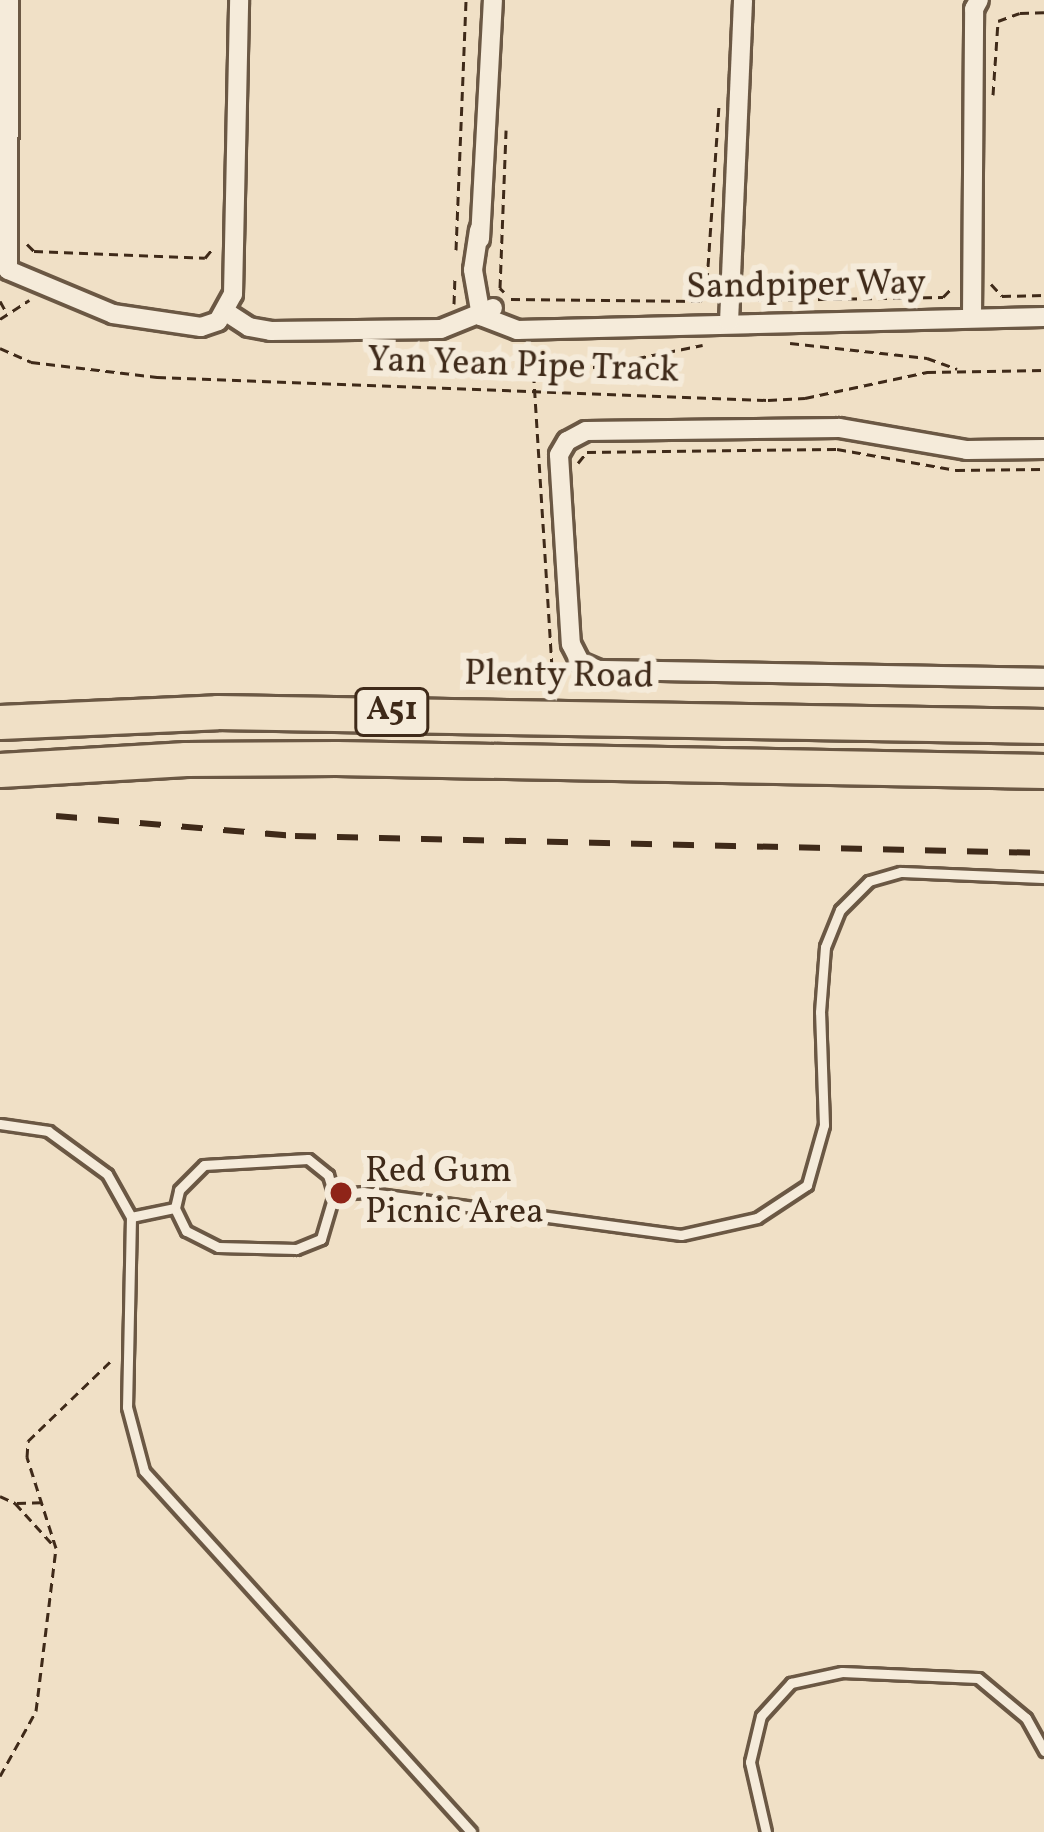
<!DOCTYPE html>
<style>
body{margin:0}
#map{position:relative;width:1044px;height:1832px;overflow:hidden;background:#f0e0c6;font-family:Vollkorn,serif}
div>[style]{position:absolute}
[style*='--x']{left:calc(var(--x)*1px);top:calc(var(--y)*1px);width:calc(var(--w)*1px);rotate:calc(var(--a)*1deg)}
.path>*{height:3px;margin-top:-1.5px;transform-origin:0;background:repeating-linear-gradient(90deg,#3f2a19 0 9px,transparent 0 15px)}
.roads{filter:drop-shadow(3px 0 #6b5844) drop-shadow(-3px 0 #6b5844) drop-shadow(0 3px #6b5844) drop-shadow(0 -3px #6b5844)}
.lane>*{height:9px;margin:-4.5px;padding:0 4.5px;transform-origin:4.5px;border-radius:4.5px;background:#f5ebda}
.street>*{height:18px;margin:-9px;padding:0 9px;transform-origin:9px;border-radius:9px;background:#f5ebda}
.highway>*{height:33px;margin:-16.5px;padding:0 16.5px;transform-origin:16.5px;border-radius:16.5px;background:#f0e0c6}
.rail>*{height:6px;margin-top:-3px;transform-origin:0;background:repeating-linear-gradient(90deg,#3f2a19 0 21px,transparent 0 42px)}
.dots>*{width:33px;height:33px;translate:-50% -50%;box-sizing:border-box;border:6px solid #f5ebda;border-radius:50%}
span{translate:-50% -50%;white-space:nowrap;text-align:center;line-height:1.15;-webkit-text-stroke:12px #f5ebda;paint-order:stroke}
.shield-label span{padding:3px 9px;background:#f5ebda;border:3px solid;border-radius:9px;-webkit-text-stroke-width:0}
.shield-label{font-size:33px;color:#3f2a19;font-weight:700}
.street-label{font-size:36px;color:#3f2a19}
.poi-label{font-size:36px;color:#3f2a19}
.left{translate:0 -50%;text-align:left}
</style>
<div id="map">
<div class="path">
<i style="--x:993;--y:95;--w:74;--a:-86.1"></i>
<i style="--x:998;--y:21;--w:23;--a:-20"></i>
<i style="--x:1020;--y:13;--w:24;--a:-2"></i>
<i style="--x:27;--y:244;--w:10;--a:45"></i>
<i style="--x:34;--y:251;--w:171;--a:2.3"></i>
<i style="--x:205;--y:258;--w:14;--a:-51"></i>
<i style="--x:456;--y:250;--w:250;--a:-87.7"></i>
<i style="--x:991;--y:284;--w:16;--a:47"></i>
<i style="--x:1002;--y:296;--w:42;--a:-1.4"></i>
<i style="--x:750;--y:290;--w:13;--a:51"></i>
<i style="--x:758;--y:300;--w:185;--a:-0.9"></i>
<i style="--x:943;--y:297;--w:13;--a:-45"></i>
<i style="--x:504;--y:292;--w:6;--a:-135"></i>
<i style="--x:500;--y:288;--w:158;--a:-87.8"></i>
<i style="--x:511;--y:299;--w:189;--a:0.6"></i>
<i style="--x:700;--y:301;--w:8;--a:-40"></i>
<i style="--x:706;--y:296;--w:192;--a:-86.1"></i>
<i style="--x:0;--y:301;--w:13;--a:61"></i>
<i style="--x:454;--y:304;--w:26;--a:-88"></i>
<i style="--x:0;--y:319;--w:35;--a:-33"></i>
<i style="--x:790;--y:343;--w:138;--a:6.2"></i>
<i style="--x:927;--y:358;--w:32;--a:20"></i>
<i style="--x:0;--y:348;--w:34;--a:24"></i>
<i style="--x:31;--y:362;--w:127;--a:6.8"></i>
<i style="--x:157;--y:377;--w:611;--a:2.16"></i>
<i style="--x:768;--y:400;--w:37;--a:-3"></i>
<i style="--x:805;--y:398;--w:125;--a:-12"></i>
<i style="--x:927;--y:372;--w:117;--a:-1"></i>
<i style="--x:578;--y:463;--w:14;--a:-51"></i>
<i style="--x:587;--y:452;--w:250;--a:-0.7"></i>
<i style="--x:837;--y:449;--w:121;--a:10"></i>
<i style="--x:956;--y:470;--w:88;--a:-0.7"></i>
<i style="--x:552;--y:667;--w:289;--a:-93.6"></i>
<i style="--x:534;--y:379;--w:172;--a:-11.4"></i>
<i style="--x:0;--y:1496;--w:17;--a:25"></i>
<i style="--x:15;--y:1503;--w:59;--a:47.7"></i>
<i style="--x:17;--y:1503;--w:25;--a:-2"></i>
<i style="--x:0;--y:1776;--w:74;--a:-61"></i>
<i style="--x:36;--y:1711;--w:164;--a:-83"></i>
<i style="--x:56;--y:1548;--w:96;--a:-107.7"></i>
<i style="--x:27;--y:1457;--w:16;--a:-86"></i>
<i style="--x:28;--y:1441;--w:118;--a:-44"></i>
</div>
<div class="roads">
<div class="lane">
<i style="--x:0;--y:1124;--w:49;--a:8.3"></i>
<i style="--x:48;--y:1131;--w:73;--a:36.1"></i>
<i style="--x:107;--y:1174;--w:49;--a:60.8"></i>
<i style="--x:131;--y:1217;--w:190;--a:91.2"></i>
<i style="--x:127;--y:1407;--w:66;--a:75.1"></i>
<i style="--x:144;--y:1471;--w:487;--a:47.8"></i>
<i style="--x:308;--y:1159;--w:26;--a:39"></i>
<i style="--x:328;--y:1175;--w:21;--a:73"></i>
<i style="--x:334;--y:1195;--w:46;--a:106.5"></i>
<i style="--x:321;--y:1239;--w:27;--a:158"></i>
<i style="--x:296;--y:1249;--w:78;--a:-178.5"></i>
<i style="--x:218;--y:1247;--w:36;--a:-153"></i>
<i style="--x:186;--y:1231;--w:25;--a:-116"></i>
<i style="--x:175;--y:1208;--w:18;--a:-77"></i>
<i style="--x:179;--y:1190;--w:35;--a:-45"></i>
<i style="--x:204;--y:1165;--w:104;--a:-3.3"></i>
<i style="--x:334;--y:1195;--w:29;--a:-6"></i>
<i style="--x:363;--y:1192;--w:321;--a:7.7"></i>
<i style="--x:681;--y:1235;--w:78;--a:-12.6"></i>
<i style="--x:757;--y:1218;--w:60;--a:-33.4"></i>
<i style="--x:807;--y:1185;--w:62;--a:-74.2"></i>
<i style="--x:824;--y:1125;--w:113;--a:-92"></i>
<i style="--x:820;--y:1012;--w:65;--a:-85.6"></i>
<i style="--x:825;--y:947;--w:40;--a:-68"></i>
<i style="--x:840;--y:910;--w:41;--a:-45"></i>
<i style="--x:869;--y:881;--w:33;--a:-16"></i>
<i style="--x:901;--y:872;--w:143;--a:2.4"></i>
<i style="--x:131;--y:1217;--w:45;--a:-11.6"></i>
<i style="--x:766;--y:1832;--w:72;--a:-102.9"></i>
<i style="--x:750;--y:1762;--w:47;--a:-76.6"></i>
<i style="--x:761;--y:1716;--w:45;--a:-47.7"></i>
<i style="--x:791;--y:1683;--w:52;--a:-12.2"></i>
<i style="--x:842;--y:1672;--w:136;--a:2.5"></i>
<i style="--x:978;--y:1678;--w:62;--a:39.8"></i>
<i style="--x:1026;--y:1718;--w:38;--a:61"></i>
</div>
<div class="street">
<i style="--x:9;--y:0;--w:270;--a:90.2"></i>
<i style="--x:8;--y:270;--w:114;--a:22.7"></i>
<i style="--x:113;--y:314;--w:89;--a:8.4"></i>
<i style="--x:201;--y:327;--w:18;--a:-19"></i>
<i style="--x:218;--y:321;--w:31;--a:-61"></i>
<i style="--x:233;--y:294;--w:294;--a:-88.8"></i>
<i style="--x:479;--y:230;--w:40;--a:98.5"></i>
<i style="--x:473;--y:270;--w:47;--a:80.1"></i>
<i style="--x:481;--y:316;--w:39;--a:21"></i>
<i style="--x:517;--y:330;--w:527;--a:-1.41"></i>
<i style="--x:480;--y:239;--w:239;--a:-86.9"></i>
<i style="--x:226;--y:312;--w:27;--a:33"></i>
<i style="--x:249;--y:327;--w:22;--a:10"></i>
<i style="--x:271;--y:331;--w:170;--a:-0.7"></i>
<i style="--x:441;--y:329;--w:56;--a:-22"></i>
<i style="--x:972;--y:317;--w:308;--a:-89.6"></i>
<i style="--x:974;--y:9;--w:10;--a:-61"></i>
<i style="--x:729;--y:322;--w:322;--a:-87.5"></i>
<i style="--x:1044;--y:449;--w:77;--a:179.3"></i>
<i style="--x:967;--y:450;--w:130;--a:-170.2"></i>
<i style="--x:839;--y:428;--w:253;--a:179.3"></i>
<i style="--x:586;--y:431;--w:21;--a:152"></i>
<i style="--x:567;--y:441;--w:16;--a:120"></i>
<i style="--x:559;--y:455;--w:189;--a:86.4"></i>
<i style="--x:571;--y:644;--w:20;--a:63"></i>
<i style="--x:580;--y:662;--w:21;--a:23"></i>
<i style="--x:599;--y:670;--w:445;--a:1"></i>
</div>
<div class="highway">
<i style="--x:0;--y:722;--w:217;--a:-2.6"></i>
<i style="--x:217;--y:712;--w:827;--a:0.97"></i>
<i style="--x:0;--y:770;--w:186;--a:-3.4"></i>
<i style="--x:186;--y:759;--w:150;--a:-0.4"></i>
<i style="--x:336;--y:758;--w:708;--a:1.05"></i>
</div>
</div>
<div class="rail">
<i style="--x:56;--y:816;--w:240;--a:4.8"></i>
<i style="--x:295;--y:836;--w:749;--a:1.3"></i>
</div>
<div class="dots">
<i style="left:341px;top:1193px;background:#8f2418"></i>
</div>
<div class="shield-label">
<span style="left:392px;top:712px">A51</span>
</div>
<div class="street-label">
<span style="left:806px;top:287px;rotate:-1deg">Sandpiper Way</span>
<span style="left:523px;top:367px;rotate:2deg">Yan Yean Pipe Track</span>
<span style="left:559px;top:677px;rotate:1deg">Plenty Road</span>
</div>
<div class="poi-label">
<span class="left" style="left:365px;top:1193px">Red Gum<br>Picnic Area</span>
</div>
</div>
